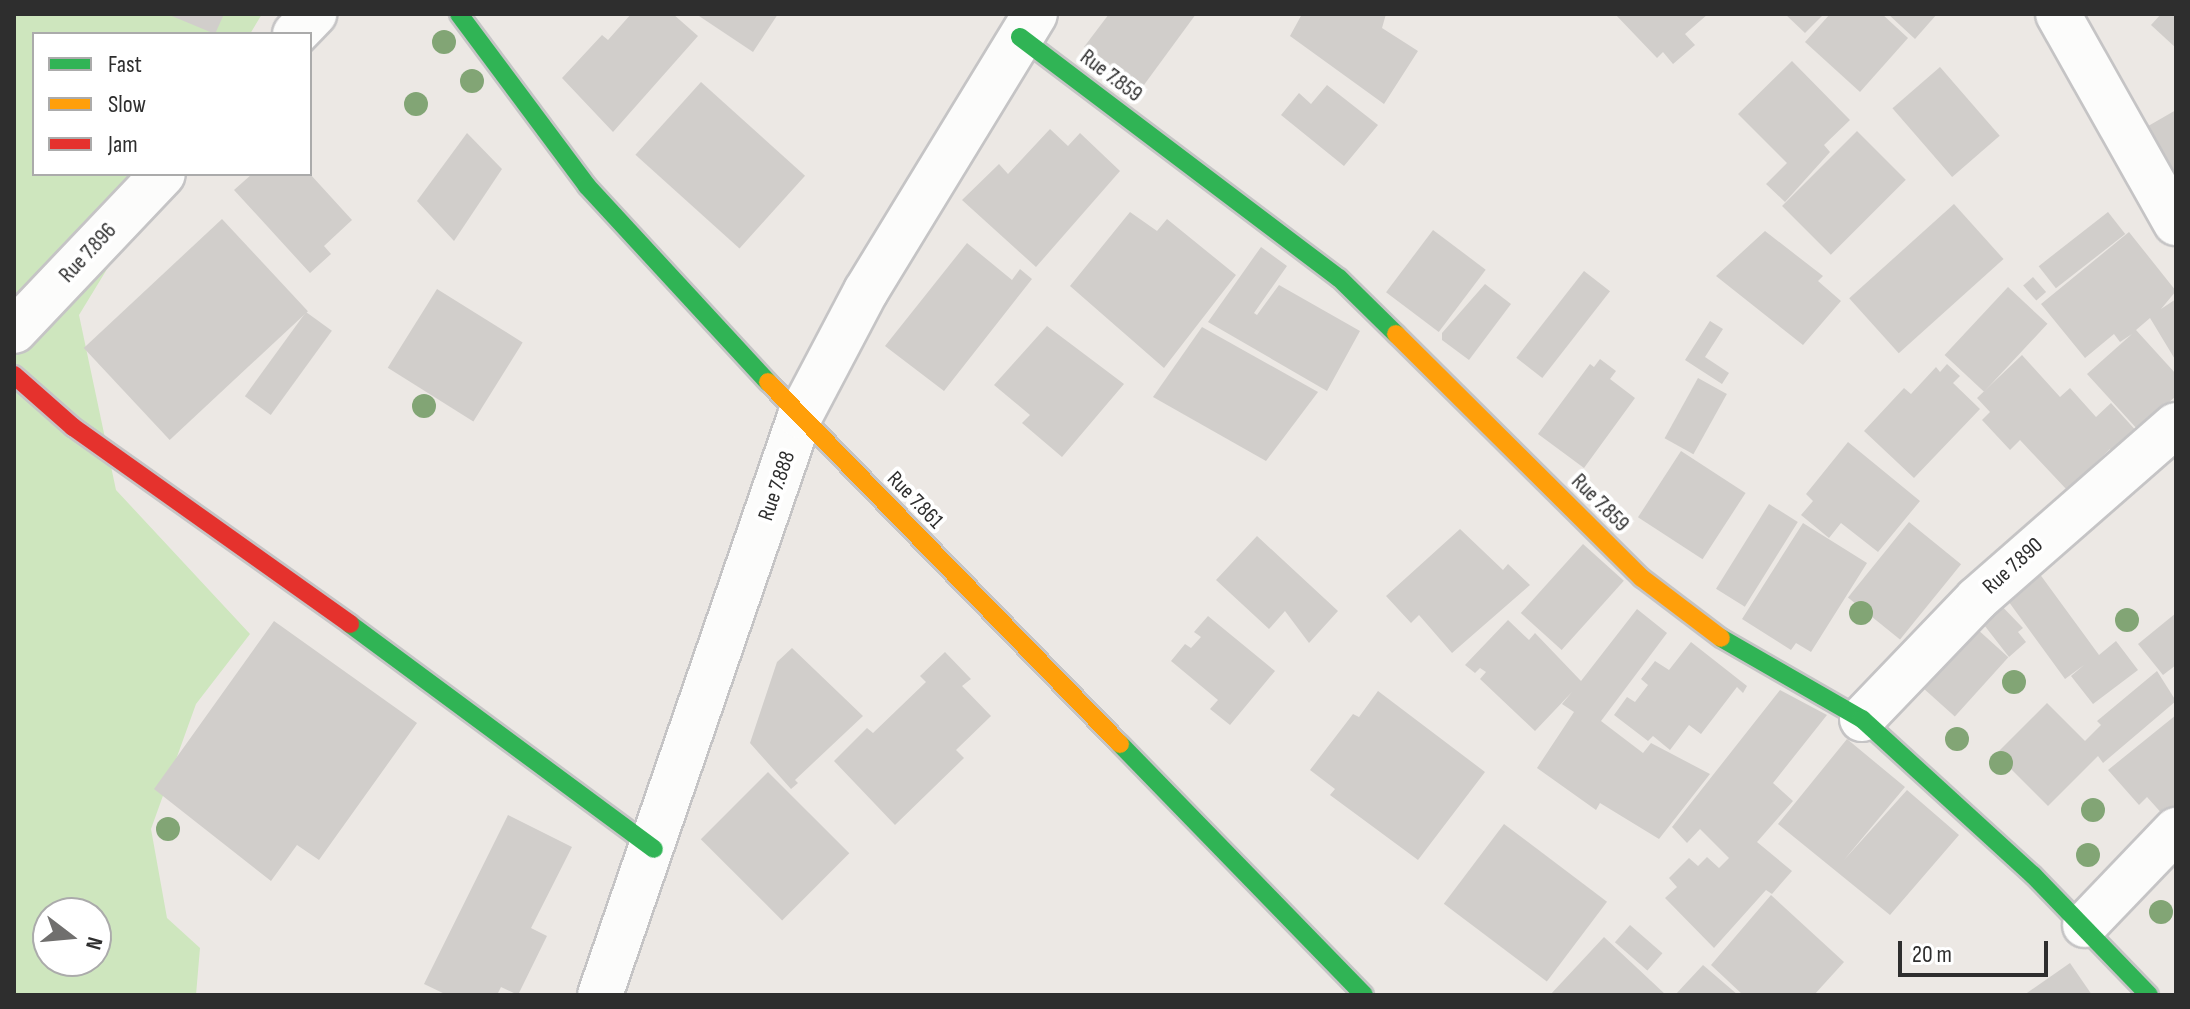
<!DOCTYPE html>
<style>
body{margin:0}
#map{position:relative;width:2190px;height:1009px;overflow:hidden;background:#ece8e4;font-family:"Sofia Sans Condensed",sans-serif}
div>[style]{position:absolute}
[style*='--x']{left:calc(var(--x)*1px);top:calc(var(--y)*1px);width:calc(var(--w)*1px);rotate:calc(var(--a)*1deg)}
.green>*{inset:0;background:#cee6be}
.building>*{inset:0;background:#d1cecb;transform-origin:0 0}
.roads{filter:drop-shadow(2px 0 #c5c4c5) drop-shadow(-2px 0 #c5c4c5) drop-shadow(0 2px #c5c4c5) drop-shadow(0 -2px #c5c4c5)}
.street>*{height:44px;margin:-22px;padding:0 22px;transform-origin:22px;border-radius:22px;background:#fcfcfb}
.fast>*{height:18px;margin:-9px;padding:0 9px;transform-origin:9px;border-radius:9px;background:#30b455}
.slow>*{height:18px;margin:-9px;padding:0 9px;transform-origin:9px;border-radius:9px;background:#ff9f0a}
.jam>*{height:18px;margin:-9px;padding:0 9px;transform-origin:9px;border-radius:9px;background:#e5322d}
.trees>*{width:24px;height:24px;margin:-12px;border-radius:50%;background:#82a575}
span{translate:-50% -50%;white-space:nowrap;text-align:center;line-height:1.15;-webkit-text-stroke:8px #fff;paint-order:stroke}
.street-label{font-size:22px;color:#2e2e2e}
.frame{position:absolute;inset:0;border:16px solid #2e2e2e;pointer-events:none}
.legend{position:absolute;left:32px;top:32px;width:280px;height:144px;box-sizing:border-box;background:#fff;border:2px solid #ababab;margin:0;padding:10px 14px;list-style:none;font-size:24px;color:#2e2e2e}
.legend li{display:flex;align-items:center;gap:16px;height:40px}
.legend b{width:40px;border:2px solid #ababab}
.north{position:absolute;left:32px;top:897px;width:80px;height:80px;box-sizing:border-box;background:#fff;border:2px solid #ababab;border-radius:50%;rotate:106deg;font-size:22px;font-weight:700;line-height:32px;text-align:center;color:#2e2e2e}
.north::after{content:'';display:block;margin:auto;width:28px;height:36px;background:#706f6e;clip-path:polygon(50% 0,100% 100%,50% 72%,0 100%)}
.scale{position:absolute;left:1898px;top:941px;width:150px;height:36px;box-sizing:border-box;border:4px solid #2e2e2e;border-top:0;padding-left:10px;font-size:24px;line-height:28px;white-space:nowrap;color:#2e2e2e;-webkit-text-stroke:6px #fff;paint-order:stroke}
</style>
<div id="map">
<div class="green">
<i style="clip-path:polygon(evenodd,14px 14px,262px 14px,250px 34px,34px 34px,34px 174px,165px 174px,79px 315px,116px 490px,250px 634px,196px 704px,151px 829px,167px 918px,200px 948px,196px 995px,14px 995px,14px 14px,48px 913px,96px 913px,96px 961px,48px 961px,48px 913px)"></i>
</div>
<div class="building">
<i style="clip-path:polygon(167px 14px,224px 14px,215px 34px)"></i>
<i style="clip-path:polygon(631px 14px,673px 14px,698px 36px,613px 132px,562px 78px,602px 35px,608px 40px)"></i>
<i style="clip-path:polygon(696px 14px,778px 14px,753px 52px)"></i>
<i style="clip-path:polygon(1109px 14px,1196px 14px,1141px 89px,1084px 47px)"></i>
<i style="clip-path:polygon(1302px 14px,1386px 14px,1382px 28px,1418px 51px,1384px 104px,1290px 36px)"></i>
<i style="clip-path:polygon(1615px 14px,1708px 14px,1685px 34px,1695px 45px,1673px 64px,1663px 52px,1657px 58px)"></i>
<i style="clip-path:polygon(1785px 14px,1824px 14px,1805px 33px)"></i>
<i style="clip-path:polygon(1830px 14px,1882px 14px,1908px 38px,1860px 92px,1805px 42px)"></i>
<i style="clip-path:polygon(1888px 14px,1937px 14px,1915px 39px)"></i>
<i style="clip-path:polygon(2161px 14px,2176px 14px,2176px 48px,2151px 25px)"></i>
<i style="clip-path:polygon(1792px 61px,1850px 120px,1824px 145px,1830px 152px,1785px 202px,1766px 184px,1787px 163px,1738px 114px)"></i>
<i style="left:1940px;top:67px;width:91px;height:63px;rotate:49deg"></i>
<i style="left:701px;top:82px;width:140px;height:98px;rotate:42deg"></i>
<i style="clip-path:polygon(1327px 85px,1378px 125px,1344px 166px,1281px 115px,1299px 93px,1311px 104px)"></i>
<i style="clip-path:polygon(2176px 110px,2176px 174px,2171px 178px,2143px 129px)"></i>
<i style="clip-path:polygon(1050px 129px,1068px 146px,1080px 133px,1120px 171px,1036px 267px,962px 200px,999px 164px,1008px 174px)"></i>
<i style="left:1857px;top:131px;width:69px;height:106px;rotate:45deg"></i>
<i style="clip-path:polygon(467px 133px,502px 169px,454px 241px,417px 201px)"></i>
<i style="clip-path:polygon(252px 174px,310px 174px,352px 220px,324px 246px,331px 254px,310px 273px,234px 190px)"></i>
<i style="left:1954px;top:204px;width:74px;height:141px;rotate:48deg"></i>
<i style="clip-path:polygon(1130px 212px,1157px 231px,1167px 219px,1236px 275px,1164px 368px,1070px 286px)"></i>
<i style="left:2108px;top:212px;width:28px;height:88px;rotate:52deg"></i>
<i style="left:222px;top:219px;width:126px;height:189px;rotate:47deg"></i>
<i style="left:1433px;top:230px;width:66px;height:78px;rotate:37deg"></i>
<i style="clip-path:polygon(1765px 231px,1823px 276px,1818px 281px,1841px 301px,1803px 345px,1716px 276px)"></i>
<i style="clip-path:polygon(2129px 232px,2176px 291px,2161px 309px,2176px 299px,2176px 361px,2150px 318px,2136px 330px,2176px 374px,2176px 396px,2138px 430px,2087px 374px,2132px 334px,2120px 342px,2114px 334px,2085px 358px,2041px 304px)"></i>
<i style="clip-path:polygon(967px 243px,1012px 280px,1020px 269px,1032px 279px,944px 391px,885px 346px)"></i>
<i style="clip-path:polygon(1261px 247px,1287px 266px,1254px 313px,1257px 315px,1279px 285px,1360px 331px,1327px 391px,1208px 322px)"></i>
<i style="left:1584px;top:271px;width:33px;height:110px;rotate:38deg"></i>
<i style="left:2033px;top:277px;width:20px;height:13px;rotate:49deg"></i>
<i style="clip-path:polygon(1485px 284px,1511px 304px,1469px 360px,1442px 340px,1442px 333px)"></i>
<i style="left:2008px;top:287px;width:54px;height:93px;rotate:43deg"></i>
<i style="left:437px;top:289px;width:101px;height:93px;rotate:32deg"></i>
<i style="left:306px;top:312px;width:32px;height:104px;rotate:36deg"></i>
<i style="clip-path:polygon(1710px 321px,1723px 329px,1705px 357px,1729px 373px,1722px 384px,1685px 360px)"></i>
<i style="clip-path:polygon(1047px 326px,1124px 384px,1062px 457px,1022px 423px,1030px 415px,994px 385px)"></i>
<i style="clip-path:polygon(1202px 327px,1318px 392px,1266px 461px,1153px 397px)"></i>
<i style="clip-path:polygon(2022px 355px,2060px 397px,2070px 388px,2096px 417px,2111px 403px,2139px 434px,2115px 456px,2110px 449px,2067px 490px,2020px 440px,2010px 450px,1982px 420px,1990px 412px,1977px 398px)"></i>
<i style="clip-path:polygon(1600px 359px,1616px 371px,1610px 379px,1635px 398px,1584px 468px,1538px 434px,1590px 364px,1594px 367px)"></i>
<i style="clip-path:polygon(1947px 364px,1960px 376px,1953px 383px,1980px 409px,1914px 478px,1864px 431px,1904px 388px,1911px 394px,1936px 367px,1940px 372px)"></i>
<i style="left:1698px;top:378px;width:33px;height:69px;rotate:29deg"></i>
<i style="clip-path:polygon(1848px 442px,1920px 501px,1878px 552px,1841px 523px,1829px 538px,1801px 515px,1813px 501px,1806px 494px)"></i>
<i style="left:1681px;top:451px;width:77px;height:79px;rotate:33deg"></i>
<i style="left:1769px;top:504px;width:34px;height:100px;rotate:32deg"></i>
<i style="left:1909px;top:522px;width:67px;height:97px;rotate:39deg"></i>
<i style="clip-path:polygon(1803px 523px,1867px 563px,1811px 652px,1796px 643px,1791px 650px,1742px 619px)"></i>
<i style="clip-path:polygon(1460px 529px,1503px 570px,1508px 564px,1530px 585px,1452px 653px,1419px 615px,1411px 623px,1386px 596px)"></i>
<i style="clip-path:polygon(1257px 536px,1338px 611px,1309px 643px,1285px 611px,1269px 629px,1216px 580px)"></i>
<i style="left:1583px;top:544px;width:55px;height:93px;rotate:42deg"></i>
<i style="clip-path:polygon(2039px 573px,2099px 655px,2116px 641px,2138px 670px,2093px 704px,2071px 676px,2084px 665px,2065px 679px,2006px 598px)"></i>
<i style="clip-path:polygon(1992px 596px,2023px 628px,2018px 632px,2026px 642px,2009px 657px,1974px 612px)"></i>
<i style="clip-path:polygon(1637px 609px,1667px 633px,1601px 721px,1643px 753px,1651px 743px,1710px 774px,1659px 839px,1600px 803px,1596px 810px,1537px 768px,1574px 712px,1562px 704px,1572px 692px,1535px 731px,1480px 679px,1486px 672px,1480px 668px,1475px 673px,1465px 665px,1508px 620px,1529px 640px,1535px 633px,1581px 681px)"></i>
<i style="clip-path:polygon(2176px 613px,2176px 665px,2163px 675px,2138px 644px)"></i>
<i style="clip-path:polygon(1208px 616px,1275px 671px,1230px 725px,1210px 709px,1218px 700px,1171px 661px,1185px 644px,1191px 648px,1201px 637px,1194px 632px)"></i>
<i style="left:1966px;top:619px;width:57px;height:80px;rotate:42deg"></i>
<i style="clip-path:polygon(274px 621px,417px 723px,319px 860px,297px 845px,271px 881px,154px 789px)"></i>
<i style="clip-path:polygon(1691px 642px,1747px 686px,1743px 693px,1737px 687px,1701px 734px,1689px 725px,1670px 750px,1653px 736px,1648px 741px,1614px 715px,1627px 697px,1635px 702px,1648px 685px,1641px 679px,1655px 661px,1669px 670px)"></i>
<i style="clip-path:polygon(792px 648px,863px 716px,795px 780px,798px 783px,791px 789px,750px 743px,777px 662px)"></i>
<i style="clip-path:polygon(945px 652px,971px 679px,962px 686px,991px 716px,956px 750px,964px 758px,895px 825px,834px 761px,867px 728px,873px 733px,926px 682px,920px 676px)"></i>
<i style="clip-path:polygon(2157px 671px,2176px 701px,2103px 763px,2098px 756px,2048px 806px,1996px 754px,2047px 703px,2085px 741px,2101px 725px,2097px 721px)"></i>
<i style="clip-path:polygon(1780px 690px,1827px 715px,1773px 783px,1793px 801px,1757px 842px,1792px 871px,1772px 894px,1766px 890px,1714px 948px,1665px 898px,1677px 887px,1669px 878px,1689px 858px,1698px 866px,1707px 857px,1719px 868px,1729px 858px,1700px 829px,1687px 843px,1672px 827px)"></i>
<i style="clip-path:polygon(1378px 691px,1485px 772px,1418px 860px,1330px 795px,1335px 789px,1310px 770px,1353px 714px,1359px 717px)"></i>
<i style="clip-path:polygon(2176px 715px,2176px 808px,2165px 817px,2147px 797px,2139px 805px,2108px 770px)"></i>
<i style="clip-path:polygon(1847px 739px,1905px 787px,1844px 860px,1907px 790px,1959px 835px,1890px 915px,1778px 824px)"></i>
<i style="left:768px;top:772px;width:115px;height:95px;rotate:45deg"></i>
<i style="clip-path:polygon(508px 815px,572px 847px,531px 928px,547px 936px,518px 995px,501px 987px,497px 995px,447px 995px,424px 984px)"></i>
<i style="left:1504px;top:824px;width:129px;height:100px;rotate:37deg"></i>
<i style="clip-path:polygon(1771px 895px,1844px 962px,1814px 995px,1743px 995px,1711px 965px)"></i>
<i style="left:1630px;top:925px;width:43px;height:23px;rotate:41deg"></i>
<i style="clip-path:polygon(1604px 937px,1666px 995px,1550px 995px)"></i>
<i style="clip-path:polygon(2070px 963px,2092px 995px,2024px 995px)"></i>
<i style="clip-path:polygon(1703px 965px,1738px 995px,1675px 995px)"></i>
</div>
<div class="roads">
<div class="street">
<i style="--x:2058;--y:14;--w:240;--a:60.6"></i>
<i style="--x:295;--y:34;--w:28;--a:-46"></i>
<i style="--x:14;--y:331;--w:216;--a:-46.5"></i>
<i style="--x:1862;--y:719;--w:166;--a:-46.2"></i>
<i style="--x:1977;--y:599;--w:264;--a:-41.2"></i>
<i style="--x:2085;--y:925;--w:132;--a:-46.2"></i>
<i style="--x:600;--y:995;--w:613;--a:-70.94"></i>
<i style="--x:800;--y:416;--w:141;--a:-62.2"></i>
<i style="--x:866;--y:291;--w:324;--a:-58.6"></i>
</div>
<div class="fast">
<i style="--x:459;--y:14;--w:214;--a:53.3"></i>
<i style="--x:587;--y:186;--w:267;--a:47.3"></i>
<i style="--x:1020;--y:37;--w:400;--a:37.1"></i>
<i style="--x:1339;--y:278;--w:80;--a:44.5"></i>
<i style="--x:350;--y:624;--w:378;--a:36.5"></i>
<i style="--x:1721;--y:638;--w:163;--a:29.9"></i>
<i style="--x:1862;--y:719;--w:231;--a:42.4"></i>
<i style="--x:2033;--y:875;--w:167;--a:46"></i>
<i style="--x:1120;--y:744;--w:350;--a:45.8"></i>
</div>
<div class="slow">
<i style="--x:1396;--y:334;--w:346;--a:44.8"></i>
<i style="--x:1642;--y:578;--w:99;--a:37.2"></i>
<i style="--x:768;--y:382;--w:505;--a:45.8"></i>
</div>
<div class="jam">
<i style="--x:14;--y:375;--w:79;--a:41.4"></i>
<i style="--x:73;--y:427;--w:340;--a:35.4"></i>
</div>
</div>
<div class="trees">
<i style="left:444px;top:42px"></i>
<i style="left:472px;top:81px"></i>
<i style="left:416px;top:104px"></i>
<i style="left:424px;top:406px"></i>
<i style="left:1861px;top:613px"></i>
<i style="left:2127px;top:620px"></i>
<i style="left:2014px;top:682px"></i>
<i style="left:1957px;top:739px"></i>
<i style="left:2001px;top:763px"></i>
<i style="left:2093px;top:810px"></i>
<i style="left:168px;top:829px"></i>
<i style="left:2088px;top:855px"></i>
<i style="left:2161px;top:912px"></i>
</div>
<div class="street-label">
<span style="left:1111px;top:76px;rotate:37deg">Rue 7.859</span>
<span style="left:88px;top:253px;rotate:-47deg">Rue 7.896</span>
<span style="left:777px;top:486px;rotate:-71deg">Rue 7.888</span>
<span style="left:915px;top:500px;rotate:46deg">Rue 7.861</span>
<span style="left:1600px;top:503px;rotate:45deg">Rue 7.859</span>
<span style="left:2013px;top:566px;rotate:-42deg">Rue 7.890</span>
</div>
<div class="frame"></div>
<ul class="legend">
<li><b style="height:10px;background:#30b455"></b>Fast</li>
<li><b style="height:10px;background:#ff9f0a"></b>Slow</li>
<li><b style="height:10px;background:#e5322d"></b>Jam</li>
</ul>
<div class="north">N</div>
<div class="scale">20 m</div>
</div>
